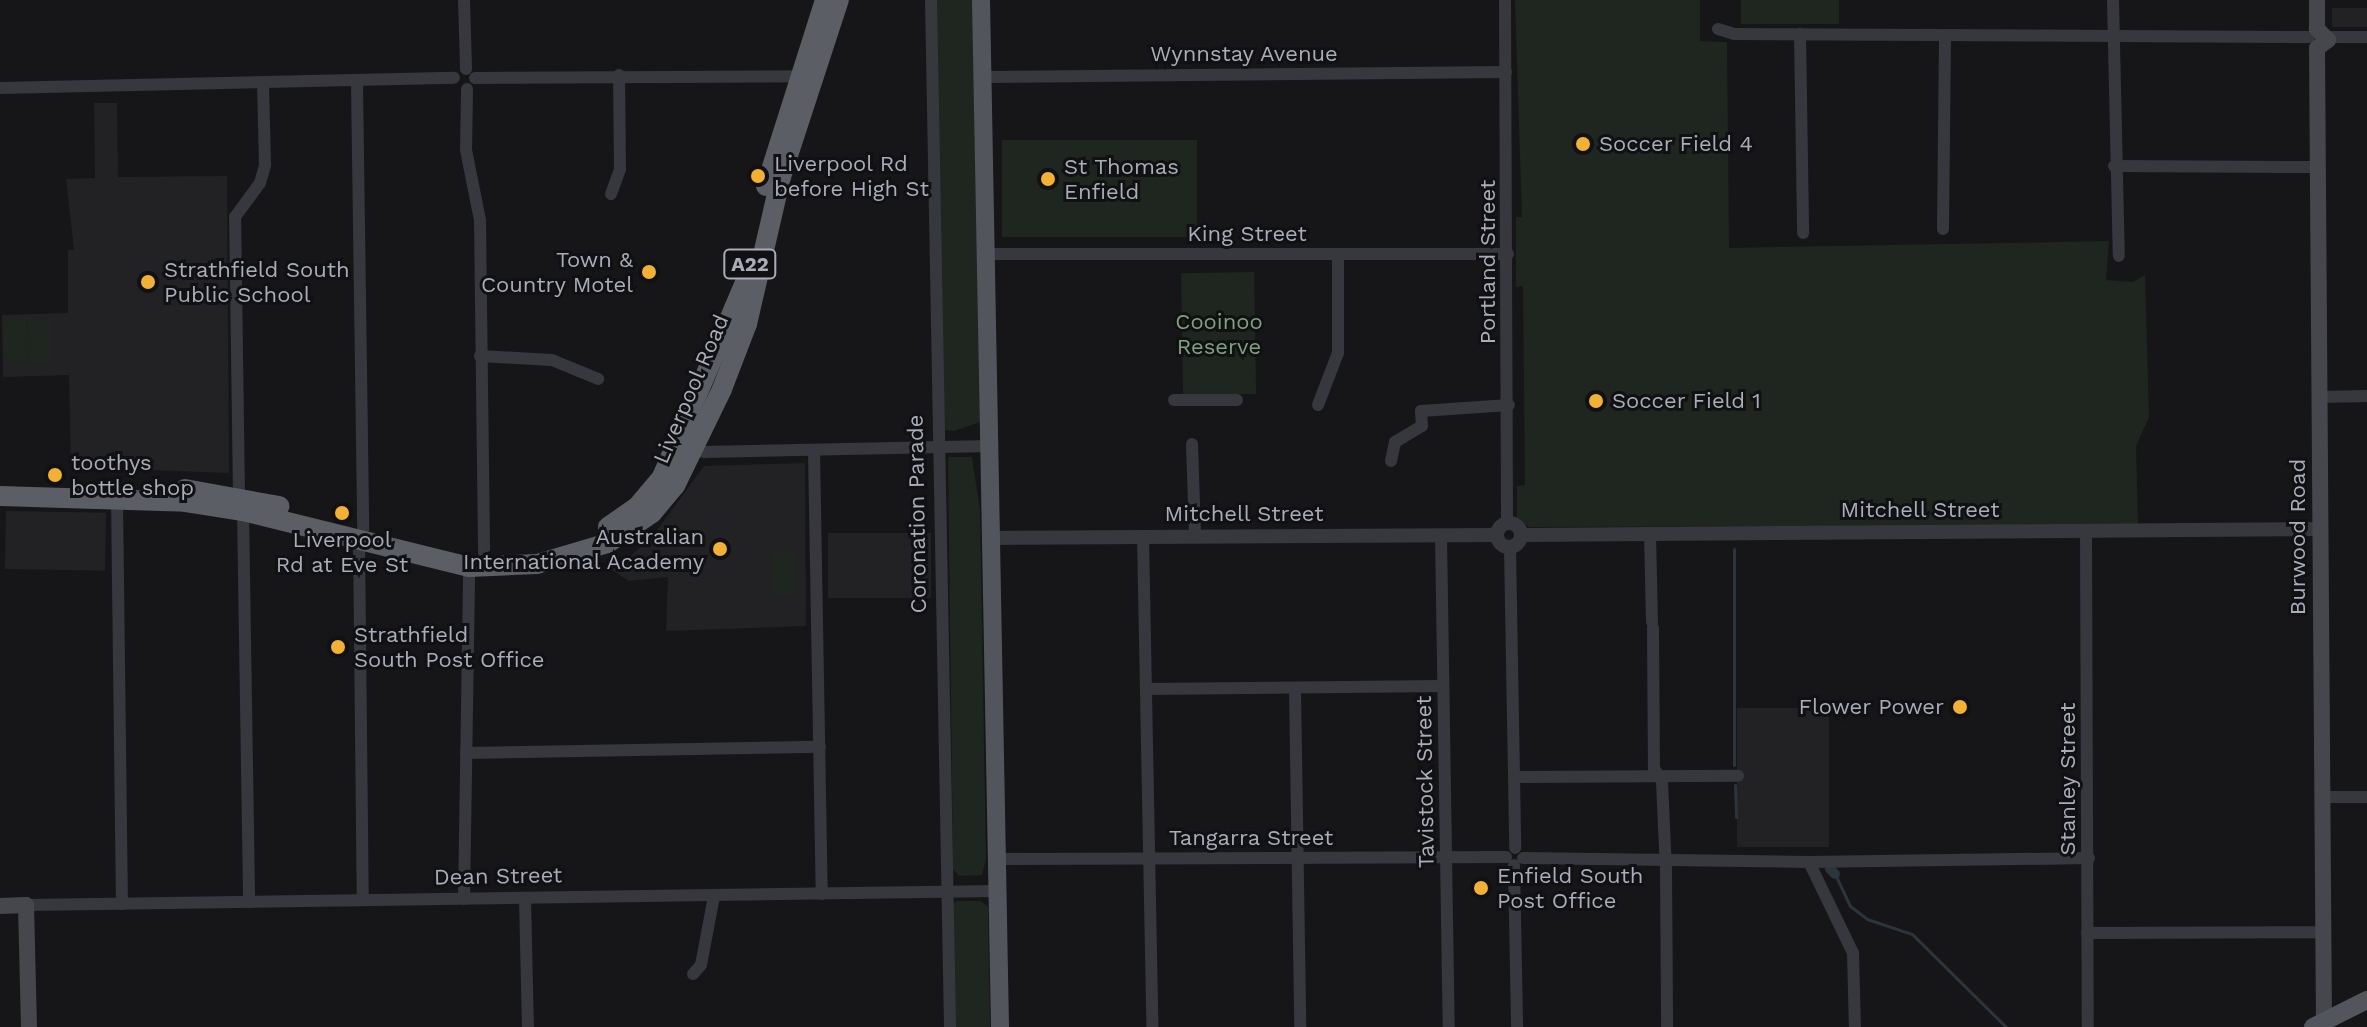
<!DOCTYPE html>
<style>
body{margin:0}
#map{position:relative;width:2367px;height:1027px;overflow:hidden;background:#161618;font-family:"Work Sans",sans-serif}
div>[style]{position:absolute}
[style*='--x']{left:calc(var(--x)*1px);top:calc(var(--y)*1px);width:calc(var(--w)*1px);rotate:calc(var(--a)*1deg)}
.built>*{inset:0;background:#222225;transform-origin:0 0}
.green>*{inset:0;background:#1e261f;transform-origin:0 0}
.stream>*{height:3px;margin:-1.5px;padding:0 1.5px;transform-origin:1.5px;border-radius:1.5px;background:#2c353c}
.canal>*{height:10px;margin:-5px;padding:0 5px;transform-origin:5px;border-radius:5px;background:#2c353c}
.minor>*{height:12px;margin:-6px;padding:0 6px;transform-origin:6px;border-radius:6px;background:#37383d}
.tertiary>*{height:14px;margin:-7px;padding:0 7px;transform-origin:7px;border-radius:7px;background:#37383d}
.tertiary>.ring{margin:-7px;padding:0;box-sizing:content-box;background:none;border:14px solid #37383d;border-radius:50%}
.secondary>*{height:16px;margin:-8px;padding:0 8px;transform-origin:8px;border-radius:8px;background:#45474d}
.primary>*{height:18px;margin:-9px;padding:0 9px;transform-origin:9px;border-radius:9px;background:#53555c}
.trunk>*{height:20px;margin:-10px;padding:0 10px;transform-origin:10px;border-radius:10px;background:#5b5e65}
.dots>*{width:22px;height:22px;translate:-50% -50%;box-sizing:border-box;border:4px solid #111113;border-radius:50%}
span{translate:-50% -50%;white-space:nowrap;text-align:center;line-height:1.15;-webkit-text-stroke:6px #111113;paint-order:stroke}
.shield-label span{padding:2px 6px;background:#111113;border:2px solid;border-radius:6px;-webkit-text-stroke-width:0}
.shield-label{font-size:20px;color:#a8adb8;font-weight:700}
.street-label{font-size:22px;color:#a8adb8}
.poi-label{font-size:22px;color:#a8adb8}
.left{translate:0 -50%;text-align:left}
.right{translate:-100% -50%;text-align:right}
.park-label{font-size:22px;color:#7fa381}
</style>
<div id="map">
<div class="built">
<i style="left:2332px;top:8px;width:35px;height:19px"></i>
<i style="clip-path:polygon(94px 103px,117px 103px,118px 177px,227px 176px,229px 473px,71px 467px,69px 375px,3px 377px,2px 315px,68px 313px,68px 250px,74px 250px,66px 179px,95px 178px)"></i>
<i style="clip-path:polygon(805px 463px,806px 626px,666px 631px,668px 577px,629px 581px,612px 570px,649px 541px,704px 466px)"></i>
<i style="left:6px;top:511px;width:100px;height:58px;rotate:1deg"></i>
<i style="left:828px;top:533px;width:103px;height:65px"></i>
<i style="left:1829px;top:708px;width:139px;height:92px;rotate:90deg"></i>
</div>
<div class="green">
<i style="clip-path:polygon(936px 0,973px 0,980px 422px,954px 431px,944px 430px)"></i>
<i style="clip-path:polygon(1515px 0,1700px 0,1700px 41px,1727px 42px,1729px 248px,2109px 241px,2106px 280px,2133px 282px,2145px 275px,2149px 417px,2136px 446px,2138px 525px,1529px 527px,1517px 519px,1517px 486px,1525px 485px,1523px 286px,1516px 287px,1516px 217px,1522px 217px)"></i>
<i style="left:1741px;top:0;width:98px;height:24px"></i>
<i style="left:1197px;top:140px;width:97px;height:195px;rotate:90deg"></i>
<i style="left:1254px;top:272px;width:122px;height:73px;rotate:89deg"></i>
<i style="left:26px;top:319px;width:42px;height:23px;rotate:89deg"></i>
<i style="left:28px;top:320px;width:23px;height:42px"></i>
<i style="clip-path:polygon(948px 457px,972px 457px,980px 510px,986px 859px,982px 875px,959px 876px,953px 869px)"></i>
<i style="left:795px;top:552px;width:42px;height:25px;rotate:87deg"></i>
<i style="clip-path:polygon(957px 901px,981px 901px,988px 907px,990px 1027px,955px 1027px,952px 905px)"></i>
</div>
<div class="stream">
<i style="--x:1734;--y:549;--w:216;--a:90"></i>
<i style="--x:1735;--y:785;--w:32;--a:88"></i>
<i style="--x:1835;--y:874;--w:35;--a:65"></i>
<i style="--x:1850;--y:906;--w:21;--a:37"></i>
<i style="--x:1867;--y:919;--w:47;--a:18.4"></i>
<i style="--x:1912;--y:934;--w:132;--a:44.7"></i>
</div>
<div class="canal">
<i style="--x:1830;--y:869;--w:7;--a:45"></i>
</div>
<div class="minor">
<i style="--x:464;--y:0;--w:69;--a:88.3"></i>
<i style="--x:931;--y:0;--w:1027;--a:88.94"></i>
<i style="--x:1505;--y:0;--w:523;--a:89.78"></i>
<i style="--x:2113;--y:0;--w:256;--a:88.7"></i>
<i style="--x:1718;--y:29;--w:17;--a:17"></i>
<i style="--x:1734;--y:34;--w:575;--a:0.3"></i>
<i style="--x:1800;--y:34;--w:199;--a:89.1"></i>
<i style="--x:2328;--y:37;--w:39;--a:0"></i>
<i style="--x:983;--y:77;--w:523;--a:-0.55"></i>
<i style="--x:475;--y:78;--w:332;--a:-0.3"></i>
<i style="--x:357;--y:83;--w:446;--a:89.2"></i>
<i style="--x:0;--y:88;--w:454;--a:-1.3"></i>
<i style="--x:467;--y:89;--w:61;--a:90.9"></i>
<i style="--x:466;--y:150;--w:71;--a:78.7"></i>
<i style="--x:480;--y:220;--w:333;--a:89.3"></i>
<i style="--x:2114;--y:166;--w:204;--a:0.3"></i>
<i style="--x:611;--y:194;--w:27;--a:-70"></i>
<i style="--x:620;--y:169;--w:94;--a:-90.6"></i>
<i style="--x:1943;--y:229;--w:194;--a:-89.4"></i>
<i style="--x:986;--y:254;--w:522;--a:0"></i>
<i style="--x:480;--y:356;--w:72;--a:3.2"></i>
<i style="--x:552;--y:360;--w:50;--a:22.4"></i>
<i style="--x:2319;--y:397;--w:48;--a:-1.2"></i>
<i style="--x:1174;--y:400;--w:63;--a:0"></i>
<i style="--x:1318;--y:405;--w:56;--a:-69"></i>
<i style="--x:1338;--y:353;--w:99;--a:-90"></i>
<i style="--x:1192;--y:444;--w:92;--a:88.1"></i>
<i style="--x:690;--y:447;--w:15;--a:20"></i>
<i style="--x:704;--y:452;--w:286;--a:-1.2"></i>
<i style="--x:814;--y:450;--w:444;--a:89"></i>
<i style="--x:1391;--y:461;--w:19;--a:-78"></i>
<i style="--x:1395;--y:442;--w:31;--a:-31"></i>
<i style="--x:1422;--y:426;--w:15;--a:-94"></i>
<i style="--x:1421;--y:411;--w:88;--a:-3.9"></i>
<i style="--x:239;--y:495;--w:278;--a:-90.8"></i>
<i style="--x:235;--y:217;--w:42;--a:-53.7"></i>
<i style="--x:260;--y:183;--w:19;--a:-74"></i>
<i style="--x:265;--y:165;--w:81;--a:-91.4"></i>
<i style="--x:117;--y:499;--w:405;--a:89.3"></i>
<i style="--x:243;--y:511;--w:391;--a:89.1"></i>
<i style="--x:2086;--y:532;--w:495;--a:89.8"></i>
<i style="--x:1650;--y:534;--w:88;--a:88.7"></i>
<i style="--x:1143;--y:536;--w:491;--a:88.9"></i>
<i style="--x:1441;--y:536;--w:491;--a:89.1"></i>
<i style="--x:359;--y:541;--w:359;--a:89.4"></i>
<i style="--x:1510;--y:547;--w:301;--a:89"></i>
<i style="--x:1653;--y:628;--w:140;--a:89.6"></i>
<i style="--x:1654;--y:768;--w:16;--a:60"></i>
<i style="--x:1662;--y:782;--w:87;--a:87.4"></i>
<i style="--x:1666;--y:869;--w:158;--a:89.6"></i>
<i style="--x:1147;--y:689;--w:296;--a:-0.6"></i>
<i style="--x:1295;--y:690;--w:337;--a:89.1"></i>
<i style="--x:466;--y:753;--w:354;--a:-1"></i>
<i style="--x:1514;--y:777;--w:224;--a:-0.3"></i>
<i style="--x:2322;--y:797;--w:45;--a:0"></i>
<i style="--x:1523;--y:858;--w:286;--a:0.8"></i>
<i style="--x:1809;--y:862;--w:280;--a:-0.8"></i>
<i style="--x:997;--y:859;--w:509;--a:-0.23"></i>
<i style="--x:1809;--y:862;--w:101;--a:64.2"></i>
<i style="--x:1853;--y:953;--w:74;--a:88.5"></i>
<i style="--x:1514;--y:865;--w:162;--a:88.9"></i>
<i style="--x:525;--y:898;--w:129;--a:88.7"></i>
<i style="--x:464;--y:899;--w:332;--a:-89.1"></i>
<i style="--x:26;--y:905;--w:971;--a:-0.83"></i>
<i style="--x:2087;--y:933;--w:237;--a:-0.2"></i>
<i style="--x:693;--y:974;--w:12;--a:-48"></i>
<i style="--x:701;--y:965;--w:70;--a:-79.3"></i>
</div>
<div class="tertiary">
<i class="ring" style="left:1497px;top:523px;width:10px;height:10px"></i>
<i style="--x:1521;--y:535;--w:799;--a:-0.43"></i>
<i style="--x:991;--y:538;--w:506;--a:-0.34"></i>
</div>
<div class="secondary">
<i style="--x:2317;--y:29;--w:29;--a:-90"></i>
<i style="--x:2317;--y:48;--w:979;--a:89.59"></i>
<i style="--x:2317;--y:48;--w:14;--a:-36"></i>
<i style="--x:2328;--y:40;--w:16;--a:-135"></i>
<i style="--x:0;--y:906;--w:26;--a:-2"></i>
<i style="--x:26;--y:905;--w:122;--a:88.6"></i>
</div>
<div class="primary">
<i style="--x:981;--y:0;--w:1027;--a:88.94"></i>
<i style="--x:2313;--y:1027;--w:60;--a:-26.6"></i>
</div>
<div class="trunk">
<i style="--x:766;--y:186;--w:195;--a:-72.4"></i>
<i style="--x:185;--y:489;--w:96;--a:10.3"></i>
<i style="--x:0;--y:496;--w:186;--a:1.8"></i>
<i style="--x:186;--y:502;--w:58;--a:9"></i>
<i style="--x:243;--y:511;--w:233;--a:13.9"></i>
<i style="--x:469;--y:567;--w:68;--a:-2.5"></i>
<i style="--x:537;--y:564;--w:74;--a:-16.5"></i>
<i style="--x:608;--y:543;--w:53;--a:-34.3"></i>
<i style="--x:652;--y:513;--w:35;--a:-50"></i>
<i style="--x:675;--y:486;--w:108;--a:-64.1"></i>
<i style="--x:722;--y:389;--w:70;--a:-69"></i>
<i style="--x:747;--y:324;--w:151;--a:-77"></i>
<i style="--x:781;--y:177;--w:186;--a:-71.9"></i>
<i style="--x:608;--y:527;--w:35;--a:-35"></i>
<i style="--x:637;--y:507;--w:39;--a:-50"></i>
<i style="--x:662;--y:477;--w:214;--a:-66.9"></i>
</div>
<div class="dots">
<i style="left:1583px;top:144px;background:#f2b134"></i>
<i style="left:758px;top:176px;background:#f2b134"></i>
<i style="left:1048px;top:179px;background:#f2b134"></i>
<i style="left:649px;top:272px;background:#f2b134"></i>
<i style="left:148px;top:282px;background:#f2b134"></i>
<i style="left:1596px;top:401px;background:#f2b134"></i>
<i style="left:55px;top:475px;background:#f2b134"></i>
<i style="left:342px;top:513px;background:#f2b134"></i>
<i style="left:720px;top:549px;background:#f2b134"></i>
<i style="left:338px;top:647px;background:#f2b134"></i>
<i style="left:1960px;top:707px;background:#f2b134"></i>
<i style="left:1481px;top:888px;background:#f2b134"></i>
</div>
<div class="shield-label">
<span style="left:750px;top:264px">A22</span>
</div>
<div class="street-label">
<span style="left:1244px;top:54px">Wynnstay Avenue</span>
<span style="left:1247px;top:234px">King Street</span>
<span style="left:1488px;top:262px;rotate:-90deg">Portland Street</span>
<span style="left:691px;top:389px;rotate:-67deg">Liverpool Road</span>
<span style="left:1920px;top:510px">Mitchell Street</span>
<span style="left:917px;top:514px;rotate:-91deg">Coronation Parade</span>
<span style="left:1244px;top:514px">Mitchell Street</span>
<span style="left:2298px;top:537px;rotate:-90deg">Burwood Road</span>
<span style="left:2068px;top:779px;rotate:-90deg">Stanley Street</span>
<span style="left:1425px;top:782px;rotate:-91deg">Tavistock Street</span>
<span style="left:1251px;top:838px">Tangarra Street</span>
<span style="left:498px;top:876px;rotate:-1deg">Dean Street</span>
</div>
<div class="poi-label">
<span class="left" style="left:1599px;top:144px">Soccer Field 4</span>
<span class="left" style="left:774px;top:176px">Liverpool Rd<br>before High St</span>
<span class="left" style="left:1064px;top:179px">St Thomas<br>Enfield</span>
<span class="right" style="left:633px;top:272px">Town &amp;<br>Country Motel</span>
<span class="left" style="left:164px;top:282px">Strathfield South<br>Public School</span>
<span class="left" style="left:1612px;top:401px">Soccer Field 1</span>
<span class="left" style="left:71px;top:475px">toothys<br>bottle shop</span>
<span class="right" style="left:704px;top:549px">Australian<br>International Academy</span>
<span style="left:342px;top:552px">Liverpool<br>Rd at Eve St</span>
<span class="left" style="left:354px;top:647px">Strathfield<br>South Post Office</span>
<span class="right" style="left:1944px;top:707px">Flower Power</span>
<span class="left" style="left:1497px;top:888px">Enfield South<br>Post Office</span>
</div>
<div class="park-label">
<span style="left:1219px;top:334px">Cooinoo<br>Reserve</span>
</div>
</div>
